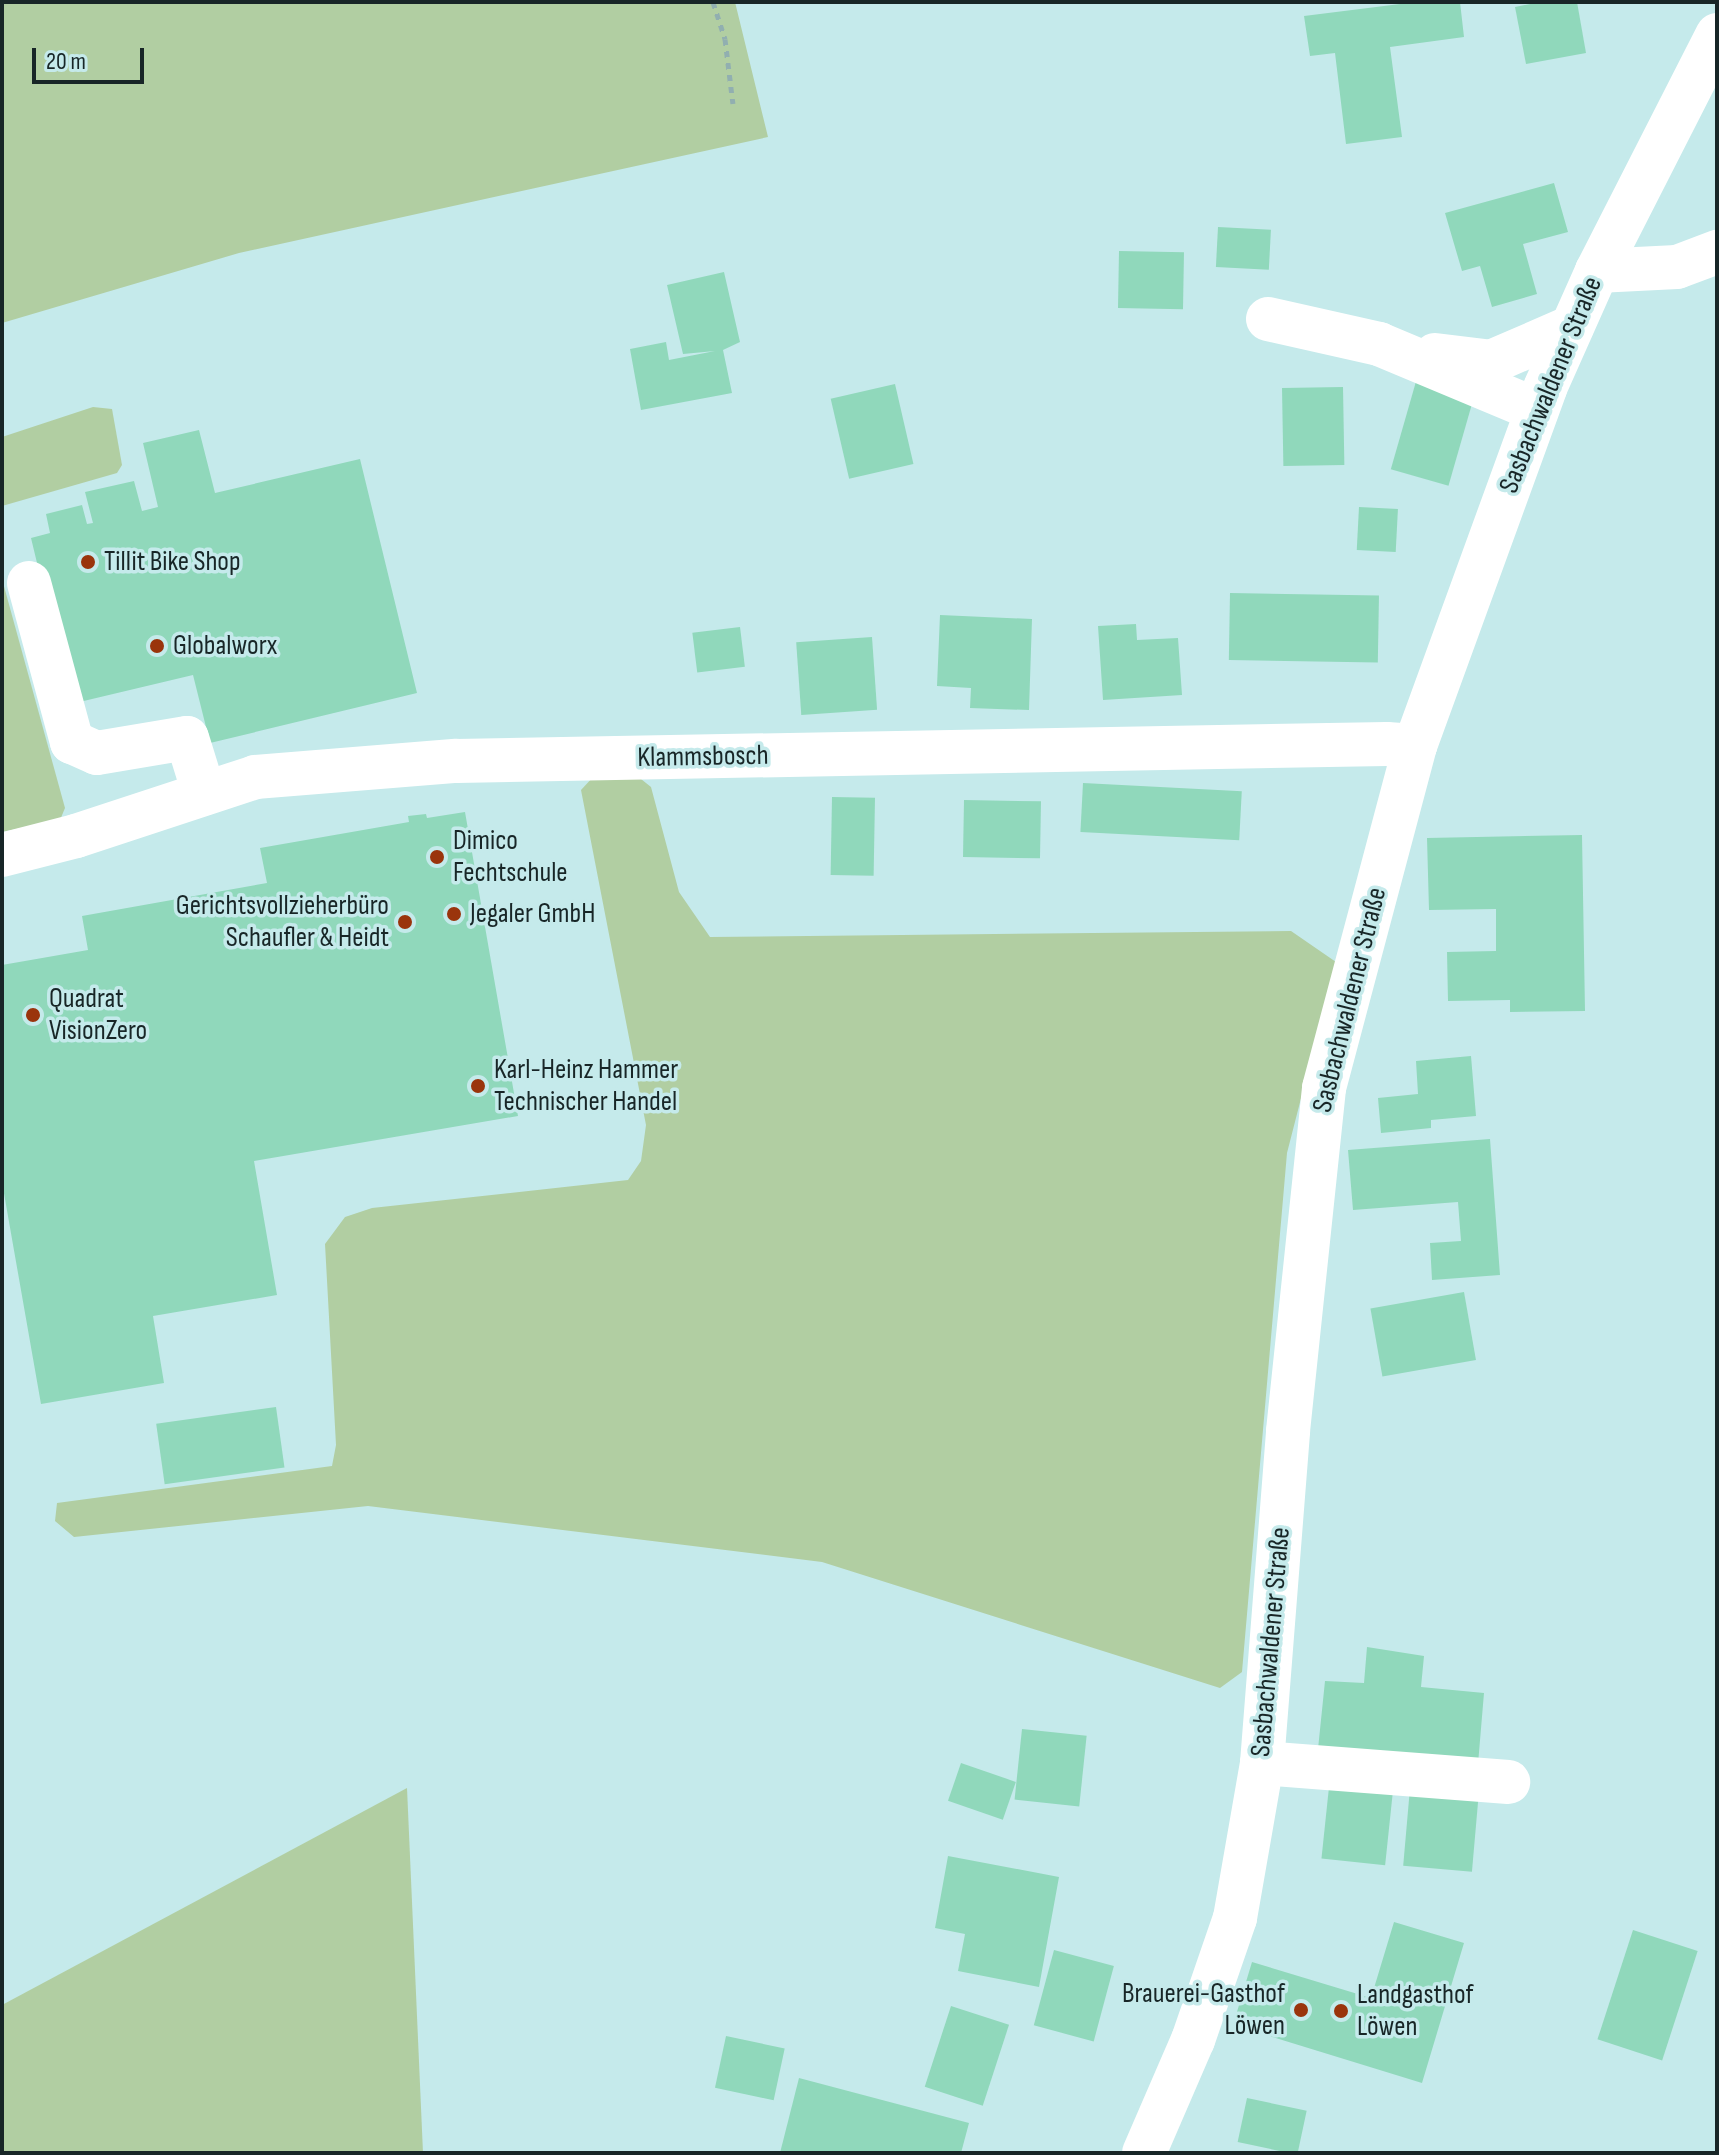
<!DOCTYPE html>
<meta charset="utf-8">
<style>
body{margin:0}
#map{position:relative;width:1719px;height:2155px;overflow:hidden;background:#c5eaeb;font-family:"Sofia Sans Condensed",sans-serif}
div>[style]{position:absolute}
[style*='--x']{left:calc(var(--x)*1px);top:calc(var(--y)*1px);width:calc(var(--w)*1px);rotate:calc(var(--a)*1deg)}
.green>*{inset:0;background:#b1cea2}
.building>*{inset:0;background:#90d8bb;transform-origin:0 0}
.path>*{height:5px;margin-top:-2.5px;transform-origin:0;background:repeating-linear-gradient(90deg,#91afb0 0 6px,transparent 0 12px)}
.minor>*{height:44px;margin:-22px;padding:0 22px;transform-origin:22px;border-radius:22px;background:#fff}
.dots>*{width:22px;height:22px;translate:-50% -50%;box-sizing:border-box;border:4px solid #c5eaeb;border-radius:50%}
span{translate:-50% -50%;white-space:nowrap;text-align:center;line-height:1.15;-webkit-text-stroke:7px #c5eaeb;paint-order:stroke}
.street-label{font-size:28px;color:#182627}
.poi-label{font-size:28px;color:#182627}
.left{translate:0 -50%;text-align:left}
.right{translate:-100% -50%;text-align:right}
.frame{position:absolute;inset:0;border:4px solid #182627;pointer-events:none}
.scale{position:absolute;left:32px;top:48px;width:112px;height:36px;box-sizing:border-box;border:4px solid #182627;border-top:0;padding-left:10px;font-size:24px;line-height:28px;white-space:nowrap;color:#182627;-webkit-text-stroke:6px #c5eaeb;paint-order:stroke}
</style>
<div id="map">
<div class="green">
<i style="clip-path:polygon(2px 2px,735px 2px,768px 137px,239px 253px,2px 323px)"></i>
<i style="clip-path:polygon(93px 407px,112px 409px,122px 465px,117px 473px,2px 506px,2px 437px)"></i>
<i style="clip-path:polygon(2px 579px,65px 808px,60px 820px,2px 832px)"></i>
<i style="clip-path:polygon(636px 775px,651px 787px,679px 892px,710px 937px,1291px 931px,1336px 962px,1287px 1153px,1242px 1672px,1220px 1688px,822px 1562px,368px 1506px,74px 1537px,55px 1521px,57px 1503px,332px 1466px,336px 1445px,325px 1244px,345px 1217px,372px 1208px,628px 1180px,641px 1161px,646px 1125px,581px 790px,594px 776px)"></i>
<i style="clip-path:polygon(407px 1788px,423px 2153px,2px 2153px,2px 2005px)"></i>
</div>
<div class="building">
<i style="clip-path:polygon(1416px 2px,1460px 2px,1464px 37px,1390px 47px,1402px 137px,1346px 144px,1335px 53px,1310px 56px,1304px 16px)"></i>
<i style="clip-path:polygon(1540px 2px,1577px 2px,1586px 53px,1526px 64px,1515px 7px)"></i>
<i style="clip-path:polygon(1554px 183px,1568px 232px,1523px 244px,1537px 294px,1492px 307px,1480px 266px,1462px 271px,1445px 213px)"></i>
<i style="left:1218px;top:227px;width:53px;height:40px;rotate:3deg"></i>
<i style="left:1119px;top:251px;width:65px;height:57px;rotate:1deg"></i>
<i style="clip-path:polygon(724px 272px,740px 342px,723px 350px,732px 393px,641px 410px,630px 349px,666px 342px,669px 360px,715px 351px,683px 354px,667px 285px)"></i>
<i style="left:1417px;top:378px;width:60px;height:95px;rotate:16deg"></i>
<i style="left:895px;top:384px;width:82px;height:66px;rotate:77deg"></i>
<i style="left:1343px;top:387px;width:78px;height:61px;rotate:89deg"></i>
<i style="clip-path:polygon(199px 430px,215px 493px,360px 459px,417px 693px,210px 743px,193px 675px,71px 704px,31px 538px,50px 533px,46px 514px,82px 505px,87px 524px,93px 523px,85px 492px,134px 481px,142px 511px,158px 507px,143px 443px)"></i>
<i style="left:1359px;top:507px;width:39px;height:43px;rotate:3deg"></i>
<i style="left:1230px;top:593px;width:149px;height:67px;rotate:1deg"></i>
<i style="clip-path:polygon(940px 615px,1032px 619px,1029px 710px,970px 708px,971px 688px,937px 686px)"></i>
<i style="clip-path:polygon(1136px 624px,1137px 640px,1178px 638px,1182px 695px,1103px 700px,1098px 626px)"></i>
<i style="left:740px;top:627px;width:40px;height:48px;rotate:83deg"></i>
<i style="left:872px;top:637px;width:73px;height:76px;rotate:86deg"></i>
<i style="left:1083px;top:783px;width:159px;height:49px;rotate:3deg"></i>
<i style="left:832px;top:797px;width:43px;height:78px;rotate:1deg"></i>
<i style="left:964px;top:800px;width:77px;height:57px;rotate:1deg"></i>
<i style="clip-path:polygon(465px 812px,518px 1116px,254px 1161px,277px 1295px,153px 1316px,164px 1383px,41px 1404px,2px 1182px,2px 965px,88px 950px,82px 916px,267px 883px,260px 848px,409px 822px,408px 816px,426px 814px,427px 818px)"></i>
<i style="clip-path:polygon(1582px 835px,1585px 1011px,1510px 1012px,1510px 1000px,1448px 1001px,1447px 952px,1496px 951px,1496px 909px,1429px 910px,1427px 838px)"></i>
<i style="clip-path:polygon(1471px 1056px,1476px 1116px,1431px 1120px,1431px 1128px,1381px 1133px,1378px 1098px,1418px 1094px,1416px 1061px)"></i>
<i style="clip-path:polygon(1490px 1139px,1500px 1275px,1432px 1280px,1430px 1243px,1461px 1241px,1458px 1202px,1353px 1210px,1348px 1150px)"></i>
<i style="left:1464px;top:1292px;width:69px;height:95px;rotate:80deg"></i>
<i style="left:276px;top:1407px;width:61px;height:121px;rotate:82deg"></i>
<i style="clip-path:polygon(1367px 1647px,1424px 1656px,1421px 1687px,1484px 1693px,1478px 1764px,1318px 1749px,1325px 1681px,1364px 1683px)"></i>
<i style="left:1022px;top:1729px;width:65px;height:71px;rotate:6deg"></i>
<i style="left:961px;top:1763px;width:58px;height:40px;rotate:19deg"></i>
<i style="left:1329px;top:1787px;width:64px;height:72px;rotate:6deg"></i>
<i style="left:1410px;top:1788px;width:69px;height:78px;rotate:5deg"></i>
<i style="clip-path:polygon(948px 1856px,1059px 1877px,1039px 1987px,958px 1971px,965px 1934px,935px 1928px)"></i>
<i style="clip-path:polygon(1394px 1922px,1464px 1943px,1422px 2083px,1233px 2025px,1252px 1962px,1371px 1998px)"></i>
<i style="left:1633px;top:1930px;width:68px;height:115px;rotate:18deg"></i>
<i style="left:1054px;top:1950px;width:62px;height:78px;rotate:15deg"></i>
<i style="left:951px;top:2006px;width:61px;height:85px;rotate:18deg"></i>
<i style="left:726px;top:2036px;width:60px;height:53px;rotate:12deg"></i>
<i style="clip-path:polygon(799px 2078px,969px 2123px,961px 2153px,780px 2153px)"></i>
<i style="left:1247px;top:2098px;width:61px;height:45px;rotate:12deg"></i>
</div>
<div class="path">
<i style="--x:713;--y:2;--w:39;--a:72"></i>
<i style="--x:725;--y:39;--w:65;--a:83"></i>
</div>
<div class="minor">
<i style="--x:1597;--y:271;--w:80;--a:-2.9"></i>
<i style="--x:1677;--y:267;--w:43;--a:-20.6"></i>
<i style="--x:1268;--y:319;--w:114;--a:12.7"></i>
<i style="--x:1379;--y:344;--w:171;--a:22.7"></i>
<i style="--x:1435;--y:355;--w:56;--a:7.1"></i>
<i style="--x:1491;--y:362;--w:88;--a:-23.4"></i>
<i style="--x:29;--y:583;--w:165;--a:74.9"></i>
<i style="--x:72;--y:742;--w:27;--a:24"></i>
<i style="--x:97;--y:753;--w:91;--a:-9.5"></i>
<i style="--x:187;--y:738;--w:58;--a:72.8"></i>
<i style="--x:2;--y:855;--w:76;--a:-14.4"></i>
<i style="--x:76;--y:836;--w:188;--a:-18.2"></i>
<i style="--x:255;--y:777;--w:202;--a:-4.6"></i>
<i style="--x:456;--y:761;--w:931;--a:-1.05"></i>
<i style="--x:1387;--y:744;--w:28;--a:4"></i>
<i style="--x:1262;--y:1763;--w:247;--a:4.4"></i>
<i style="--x:1144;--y:2153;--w:123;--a:-66.6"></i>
<i style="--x:1193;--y:2040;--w:129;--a:-71"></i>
<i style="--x:1235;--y:1918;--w:157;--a:-80.1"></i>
<i style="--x:1262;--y:1763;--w:333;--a:-85.5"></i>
<i style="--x:1288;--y:1431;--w:345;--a:-84"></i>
<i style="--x:1324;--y:1088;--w:354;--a:-75.1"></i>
<i style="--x:1415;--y:746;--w:381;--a:-70"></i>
<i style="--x:1545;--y:388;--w:128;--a:-66"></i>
<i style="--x:1597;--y:271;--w:265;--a:-63"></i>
</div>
<div class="dots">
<i style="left:88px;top:562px;background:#9a340c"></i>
<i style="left:157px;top:646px;background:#9a340c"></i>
<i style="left:437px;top:857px;background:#9a340c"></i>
<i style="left:454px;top:914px;background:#9a340c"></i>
<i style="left:405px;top:922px;background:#9a340c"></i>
<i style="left:33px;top:1015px;background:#9a340c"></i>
<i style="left:478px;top:1086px;background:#9a340c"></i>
<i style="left:1301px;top:2010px;background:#9a340c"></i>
<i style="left:1341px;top:2011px;background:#9a340c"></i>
</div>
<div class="street-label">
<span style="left:1551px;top:385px;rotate:-68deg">Sasbachwaldener Straße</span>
<span style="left:703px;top:757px;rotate:-1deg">Klammsbosch</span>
<span style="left:1350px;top:1000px;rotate:-76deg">Sasbachwaldener Straße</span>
<span style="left:1271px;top:1642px;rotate:-85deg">Sasbachwaldener Straße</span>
</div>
<div class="poi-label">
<span class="left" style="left:104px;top:562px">Tillit Bike Shop</span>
<span class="left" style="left:173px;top:646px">Globalworx</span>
<span class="left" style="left:453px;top:857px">Dimico<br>Fechtschule</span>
<span class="right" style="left:389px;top:922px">Gerichtsvollzieherbüro<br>Schaufler &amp; Heidt</span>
<span class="left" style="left:470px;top:914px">Jegaler GmbH</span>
<span class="left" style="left:49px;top:1015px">Quadrat<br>VisionZero</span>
<span class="left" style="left:494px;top:1086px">Karl-Heinz Hammer<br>Technischer Handel</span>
<span class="right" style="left:1285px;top:2010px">Brauerei-Gasthof<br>Löwen</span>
<span class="left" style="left:1357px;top:2011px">Landgasthof<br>Löwen</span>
</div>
<div class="frame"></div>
<div class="scale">20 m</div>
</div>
